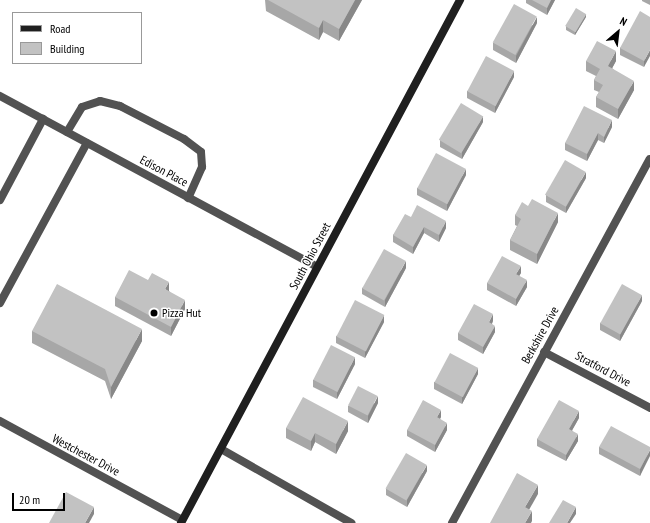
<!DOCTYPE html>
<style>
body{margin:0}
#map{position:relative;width:650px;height:523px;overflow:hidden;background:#fff;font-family:"PT Sans Narrow",sans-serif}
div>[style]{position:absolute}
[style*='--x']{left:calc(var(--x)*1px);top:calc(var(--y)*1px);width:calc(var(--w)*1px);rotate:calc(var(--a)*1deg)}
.service>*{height:8px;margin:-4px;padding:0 4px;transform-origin:4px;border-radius:4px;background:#525252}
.minor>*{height:8px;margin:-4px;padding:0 4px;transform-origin:4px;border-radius:4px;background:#525252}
.secondary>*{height:8px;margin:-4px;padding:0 4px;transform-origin:4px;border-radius:4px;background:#1f1f1f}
.wall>*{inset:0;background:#a7a7a7}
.shaded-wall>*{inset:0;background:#888}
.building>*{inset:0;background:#c2c2c2;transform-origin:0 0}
.dots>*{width:11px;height:11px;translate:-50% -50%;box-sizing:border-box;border:2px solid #fff;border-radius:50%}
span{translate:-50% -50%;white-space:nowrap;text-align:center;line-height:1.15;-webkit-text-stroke:3px #fff;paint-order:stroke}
.street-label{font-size:12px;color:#000}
.poi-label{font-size:12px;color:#000}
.left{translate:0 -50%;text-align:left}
.legend{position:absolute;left:12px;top:12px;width:130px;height:52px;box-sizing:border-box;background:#fff;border:1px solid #999;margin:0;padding:5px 7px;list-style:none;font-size:12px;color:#000}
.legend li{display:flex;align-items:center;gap:8px;height:20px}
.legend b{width:20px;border:1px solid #999}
.north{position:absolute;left:598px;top:12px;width:40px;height:40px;-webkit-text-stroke:3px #fff;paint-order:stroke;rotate:28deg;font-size:11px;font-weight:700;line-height:16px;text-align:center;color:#000}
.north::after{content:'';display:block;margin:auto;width:14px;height:18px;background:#000;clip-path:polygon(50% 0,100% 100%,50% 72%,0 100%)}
.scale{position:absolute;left:12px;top:493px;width:53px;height:18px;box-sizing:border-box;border:2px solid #000;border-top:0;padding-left:5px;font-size:12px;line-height:14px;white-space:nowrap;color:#000;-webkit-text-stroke:3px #fff;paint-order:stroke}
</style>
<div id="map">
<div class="service">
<i style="--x:67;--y:132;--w:29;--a:-59"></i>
<i style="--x:82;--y:107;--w:19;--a:-18"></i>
<i style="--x:100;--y:101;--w:21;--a:14"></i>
<i style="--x:120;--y:106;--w:72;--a:27.3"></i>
<i style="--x:184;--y:139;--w:21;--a:37"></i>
<i style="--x:201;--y:152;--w:15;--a:86"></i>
<i style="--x:202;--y:167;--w:34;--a:114"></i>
<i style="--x:0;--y:200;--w:92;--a:-62"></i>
<i style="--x:0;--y:303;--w:182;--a:-61.5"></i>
</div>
<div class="minor">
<i style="--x:0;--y:96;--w:360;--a:28.3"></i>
<i style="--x:544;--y:352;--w:120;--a:27.8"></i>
<i style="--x:0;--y:421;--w:207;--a:28.5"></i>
<i style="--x:221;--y:449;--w:150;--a:29.6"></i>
<i style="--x:452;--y:523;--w:414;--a:-61.5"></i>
</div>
<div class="secondary">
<i style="--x:181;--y:523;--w:593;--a:-61.92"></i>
</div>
<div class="wall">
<i style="clip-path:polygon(265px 0,362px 0,339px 41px,323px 32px,319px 40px,266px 11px)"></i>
<i style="clip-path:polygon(526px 0,555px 0,547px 15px,526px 3px)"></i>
<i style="clip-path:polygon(642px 0,650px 0,650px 5px,642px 1px)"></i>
<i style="clip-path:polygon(586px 17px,575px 35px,566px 30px,566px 26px)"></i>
<i style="clip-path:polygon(650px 17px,644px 67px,620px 55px,620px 48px)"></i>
<i style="clip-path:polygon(537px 23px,516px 63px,493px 50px,493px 43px)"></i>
<i style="clip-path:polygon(586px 61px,616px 61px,612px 68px,634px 90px,618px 119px,596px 107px,596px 97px,599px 92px,594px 90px,594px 80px,596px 76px,586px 71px)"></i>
<i style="clip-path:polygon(514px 77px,495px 113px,467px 98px,467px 91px)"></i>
<i style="clip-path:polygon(483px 122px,462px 159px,440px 147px,440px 140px)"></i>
<i style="clip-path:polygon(612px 127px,604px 143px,598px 140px,587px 161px,565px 150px,565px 143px)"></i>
<i style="clip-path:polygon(466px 175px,447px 211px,417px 195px,417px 188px)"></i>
<i style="clip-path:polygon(586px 178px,566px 213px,546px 202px,546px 195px)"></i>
<i style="clip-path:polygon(528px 206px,558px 222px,537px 264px,510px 250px,510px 240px,517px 226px,515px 225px,515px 215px)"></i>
<i style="clip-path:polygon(411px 217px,446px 228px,439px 242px,424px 233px,413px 254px,393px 242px,393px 235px)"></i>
<i style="clip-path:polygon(406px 268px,385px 307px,362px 294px,362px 288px)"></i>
<i style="clip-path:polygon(521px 273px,519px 276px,527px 287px,516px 306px,487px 290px,487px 283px)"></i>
<i style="clip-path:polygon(169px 291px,185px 309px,171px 336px,115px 306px,115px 297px)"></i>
<i style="clip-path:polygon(642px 301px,620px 341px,600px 330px,600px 323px)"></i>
<i style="clip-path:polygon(493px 321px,492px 324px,495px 332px,483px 354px,458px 340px,458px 333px)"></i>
<i style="clip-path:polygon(384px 322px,365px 358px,336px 343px,336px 336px)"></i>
<i style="clip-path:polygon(32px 331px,142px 341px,111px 399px,105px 381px,32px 343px)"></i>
<i style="clip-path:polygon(355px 364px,337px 399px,313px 387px,313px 380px)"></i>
<i style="clip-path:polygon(478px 374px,462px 404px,434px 389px,434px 382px)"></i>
<i style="clip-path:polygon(378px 403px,368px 423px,348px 412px,348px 406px)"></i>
<i style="clip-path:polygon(441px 417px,440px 419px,447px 430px,435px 452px,407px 436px,407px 430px)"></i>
<i style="clip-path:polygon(579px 418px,572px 430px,578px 441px,566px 461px,537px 446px,537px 439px)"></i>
<i style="clip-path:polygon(286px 428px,348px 431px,336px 454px,315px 442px,311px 451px,286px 438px)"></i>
<i style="clip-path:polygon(599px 447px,650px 447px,640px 476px,599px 454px)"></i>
<i style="clip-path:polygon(427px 471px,407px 507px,386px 495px,386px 489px)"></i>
</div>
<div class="shaded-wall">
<i style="clip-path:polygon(355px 0,362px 0,339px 41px,339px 29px)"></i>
<i style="clip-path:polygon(551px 0,555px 0,547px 15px,547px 8px)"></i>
<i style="clip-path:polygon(586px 14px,586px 17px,575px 35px,575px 32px)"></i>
<i style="clip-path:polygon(537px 17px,537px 23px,516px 63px,516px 56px)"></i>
<i style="clip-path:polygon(323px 20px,323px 32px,319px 40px,319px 28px)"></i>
<i style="clip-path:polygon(650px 50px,650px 56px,644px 67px,644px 61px)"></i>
<i style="clip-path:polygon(616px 51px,616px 61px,608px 76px,608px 66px)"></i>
<i style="clip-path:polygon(514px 71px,514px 77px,495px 113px,495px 107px)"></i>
<i style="clip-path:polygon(634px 81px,634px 90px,618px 119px,618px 109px)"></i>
<i style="clip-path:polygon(483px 116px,483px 122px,462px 159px,462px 152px)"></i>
<i style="clip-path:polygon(612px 120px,612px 127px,604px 143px,604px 137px)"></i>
<i style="clip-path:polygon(598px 133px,598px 140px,587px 161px,587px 154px)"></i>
<i style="clip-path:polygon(466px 169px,466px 175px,447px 211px,447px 204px)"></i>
<i style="clip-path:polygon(586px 172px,586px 178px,566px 213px,566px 207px)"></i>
<i style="clip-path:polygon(558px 213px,558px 222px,537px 264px,537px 254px)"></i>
<i style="clip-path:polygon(446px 221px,446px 228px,439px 242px,439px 235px)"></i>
<i style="clip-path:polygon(424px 227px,424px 233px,413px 254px,413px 247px)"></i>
<i style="clip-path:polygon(406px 261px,406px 268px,385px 307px,385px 300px)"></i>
<i style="clip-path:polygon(521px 266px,521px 273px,516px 281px,516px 274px)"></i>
<i style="clip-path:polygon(527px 280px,527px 287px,516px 306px,516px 299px)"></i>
<i style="clip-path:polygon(169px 282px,169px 292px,165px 289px)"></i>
<i style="clip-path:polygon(642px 295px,642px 301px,620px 341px,620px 334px)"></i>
<i style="clip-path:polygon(185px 300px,185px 309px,171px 336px,171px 327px)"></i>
<i style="clip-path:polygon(493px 314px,493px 321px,489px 329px,489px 322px)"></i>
<i style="clip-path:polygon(384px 315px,384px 322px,365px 358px,365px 351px)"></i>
<i style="clip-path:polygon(495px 326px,495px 332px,483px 354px,483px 347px)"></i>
<i style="clip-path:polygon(142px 329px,142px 341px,111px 399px,111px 387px)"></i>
<i style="clip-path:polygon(355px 357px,355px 364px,337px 399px,337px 393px)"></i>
<i style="clip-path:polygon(478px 368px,478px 374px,462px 404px,462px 397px)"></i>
<i style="clip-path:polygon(378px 396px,378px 403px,368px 423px,368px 416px)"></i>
<i style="clip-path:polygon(441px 410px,441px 417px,437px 424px,437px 417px)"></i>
<i style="clip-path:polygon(579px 411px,579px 418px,569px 436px,569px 429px)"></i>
<i style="clip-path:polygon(348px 421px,348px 431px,336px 454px,336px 444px)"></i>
<i style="clip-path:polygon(447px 423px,447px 430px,435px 452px,435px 445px)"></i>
<i style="clip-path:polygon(315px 433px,315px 442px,311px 451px,311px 441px)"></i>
<i style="clip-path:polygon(578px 434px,578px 441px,566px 461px,566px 455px)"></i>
<i style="clip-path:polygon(650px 450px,650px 456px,640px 476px,640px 469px)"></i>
<i style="clip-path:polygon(427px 465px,427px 471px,407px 507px,407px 500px)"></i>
<i style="clip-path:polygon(538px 485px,538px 494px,525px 517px,525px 507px)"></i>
<i style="clip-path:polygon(94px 507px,94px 514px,89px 523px,85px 523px)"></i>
<i style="clip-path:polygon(576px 507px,576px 514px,570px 523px,567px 523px)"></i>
<i style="clip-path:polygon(532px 511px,532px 521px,531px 523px,525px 523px)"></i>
</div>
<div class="building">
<i style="clip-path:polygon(268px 0,355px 0,339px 29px,323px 20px,319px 28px)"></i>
<i style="clip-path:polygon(532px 0,551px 0,547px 8px)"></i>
<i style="left:514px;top:4px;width:26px;height:44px;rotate:29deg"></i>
<i style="left:576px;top:8px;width:12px;height:21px;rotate:31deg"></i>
<i style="clip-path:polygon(640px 11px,650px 17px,650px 50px,644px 61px,620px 48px)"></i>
<i style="clip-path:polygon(597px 41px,616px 51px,608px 66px,634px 81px,618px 109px,596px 97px,603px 85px,594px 80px,600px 69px,586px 61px)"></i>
<i style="left:486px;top:56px;width:32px;height:40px;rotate:28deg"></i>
<i style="left:461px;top:103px;width:26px;height:43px;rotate:31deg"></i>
<i style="clip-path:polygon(584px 106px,612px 120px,604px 137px,598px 133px,587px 154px,565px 143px)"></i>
<i style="left:436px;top:153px;width:34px;height:40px;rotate:28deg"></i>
<i style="left:565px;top:160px;width:24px;height:40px;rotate:30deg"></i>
<i style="clip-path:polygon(532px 199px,558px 213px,537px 254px,510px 240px,521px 219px,515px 215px,522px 202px,528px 206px)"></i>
<i style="clip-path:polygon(417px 205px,446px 221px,439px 235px,424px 227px,413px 247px,393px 235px,405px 214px,411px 217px)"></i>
<i style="left:384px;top:249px;width:25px;height:45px;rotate:29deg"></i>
<i style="clip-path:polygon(502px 256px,521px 266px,516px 274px,527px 280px,516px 299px,487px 283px)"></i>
<i style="clip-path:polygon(129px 270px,148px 280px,152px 273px,169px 282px,165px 289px,185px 300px,171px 327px,115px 297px)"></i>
<i style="clip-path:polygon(57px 284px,142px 329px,111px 387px,105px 369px,32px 331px)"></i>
<i style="left:622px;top:284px;width:23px;height:45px;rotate:29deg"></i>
<i style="left:355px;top:300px;width:33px;height:41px;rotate:27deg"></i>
<i style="clip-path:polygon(474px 304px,493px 314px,489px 322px,495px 326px,483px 347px,458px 333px)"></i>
<i style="left:331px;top:345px;width:27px;height:39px;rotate:27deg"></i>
<i style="left:450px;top:353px;width:32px;height:33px;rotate:28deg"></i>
<i style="left:358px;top:386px;width:22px;height:22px;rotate:27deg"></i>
<i style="clip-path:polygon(303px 397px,348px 421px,336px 444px,315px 433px,311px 441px,286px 428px)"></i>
<i style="clip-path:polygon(423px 400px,441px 410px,437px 417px,447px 423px,435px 445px,407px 430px)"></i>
<i style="clip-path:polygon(559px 400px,579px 411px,569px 429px,578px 434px,566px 455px,537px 439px)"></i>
<i style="clip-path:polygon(611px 426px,650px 447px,650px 450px,640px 469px,599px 447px)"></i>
<i style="left:406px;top:453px;width:24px;height:41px;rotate:30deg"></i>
<i style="clip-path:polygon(517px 473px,538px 485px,525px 507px,532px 511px,525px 523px,490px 523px)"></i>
<i style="clip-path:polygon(66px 492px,94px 507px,85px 523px,49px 523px)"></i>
<i style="clip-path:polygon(563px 500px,576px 507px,567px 523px,549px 523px)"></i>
</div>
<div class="dots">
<i style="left:154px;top:313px;background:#000"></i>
</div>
<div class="street-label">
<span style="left:164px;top:171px;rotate:28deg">Edison Place</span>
<span style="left:310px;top:256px;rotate:-62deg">South Ohio Street</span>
<span style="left:540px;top:335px;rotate:-61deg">Berkshire Drive</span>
<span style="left:603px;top:369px;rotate:28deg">Stratford Drive</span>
<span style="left:86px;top:455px;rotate:28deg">Westchester Drive</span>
</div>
<div class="poi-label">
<span class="left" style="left:162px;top:313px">Pizza Hut</span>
</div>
<ul class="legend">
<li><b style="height:5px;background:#1f1f1f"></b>Road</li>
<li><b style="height:11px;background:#c2c2c2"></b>Building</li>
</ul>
<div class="north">N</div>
<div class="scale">20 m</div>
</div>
